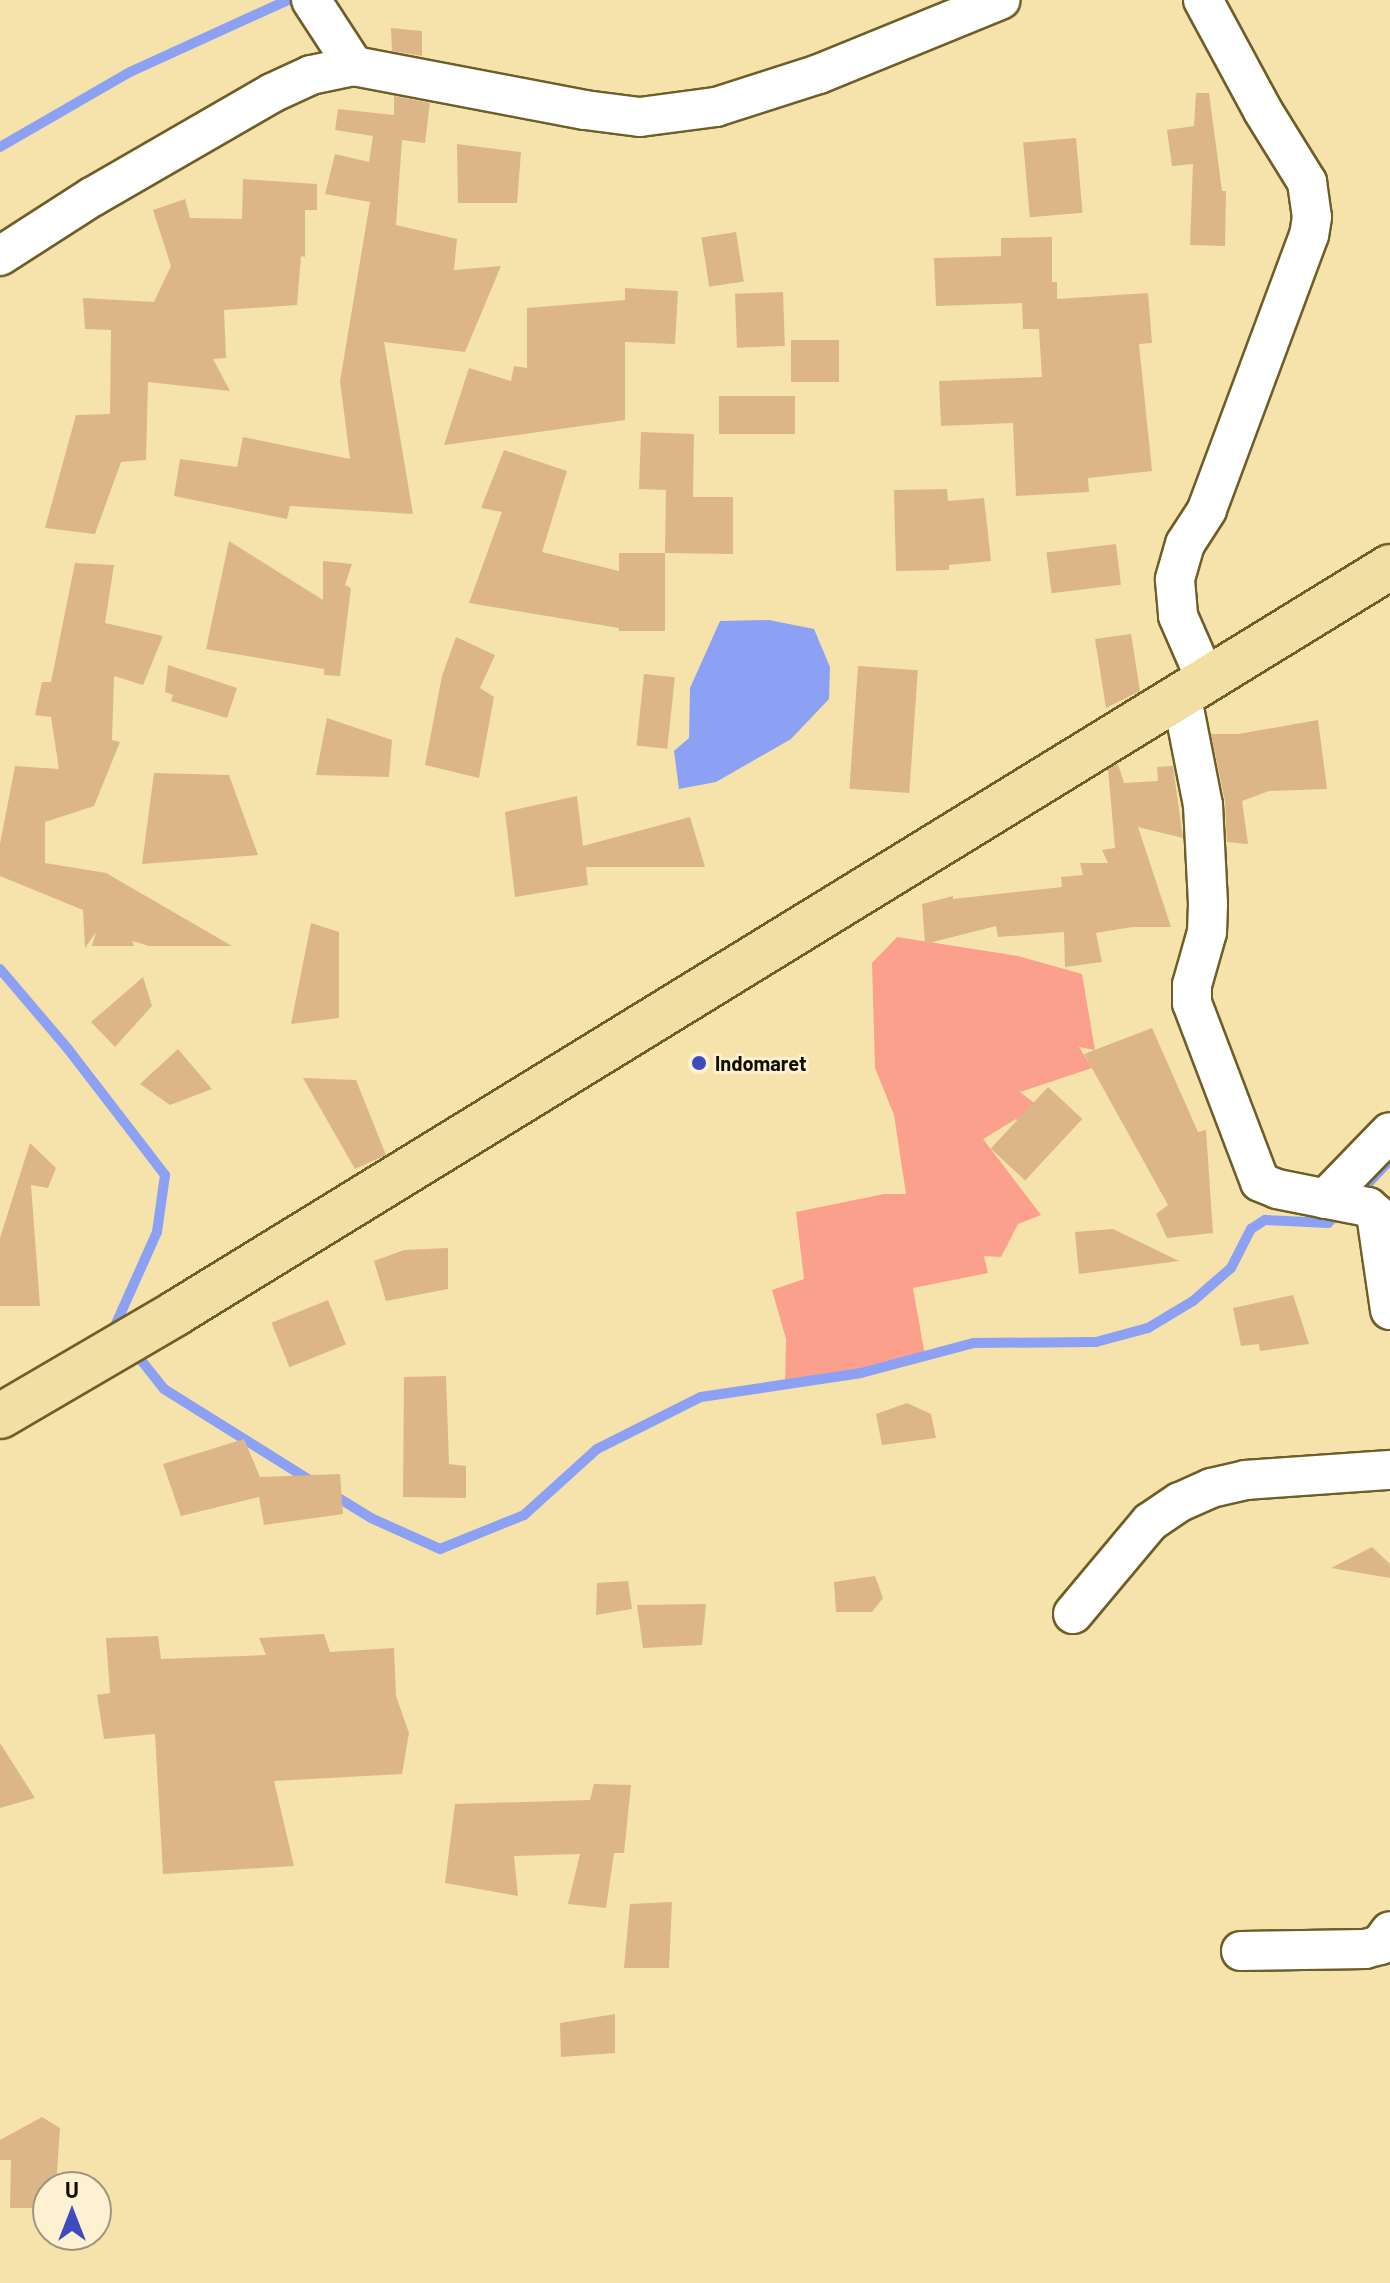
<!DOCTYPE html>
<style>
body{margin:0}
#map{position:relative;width:1390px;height:2283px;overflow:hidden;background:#f6e3ab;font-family:Barlow,sans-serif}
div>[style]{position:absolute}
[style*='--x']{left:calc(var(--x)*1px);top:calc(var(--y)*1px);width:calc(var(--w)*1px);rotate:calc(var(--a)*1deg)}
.green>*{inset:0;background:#fca08e}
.water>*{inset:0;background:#8ca1f4}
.stream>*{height:10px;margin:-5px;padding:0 5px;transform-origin:5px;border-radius:5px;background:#8ca1f4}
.building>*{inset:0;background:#dcb688;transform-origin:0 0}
.roads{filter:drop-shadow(2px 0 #6e5e28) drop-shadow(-2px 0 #6e5e28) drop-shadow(0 2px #6e5e28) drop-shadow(0 -2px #6e5e28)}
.minor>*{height:38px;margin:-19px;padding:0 19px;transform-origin:19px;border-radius:19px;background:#fff}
.primary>*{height:44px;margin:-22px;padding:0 22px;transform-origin:22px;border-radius:22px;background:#f2dfa3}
.dots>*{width:22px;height:22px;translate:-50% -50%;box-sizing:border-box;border:4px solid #fcf1d0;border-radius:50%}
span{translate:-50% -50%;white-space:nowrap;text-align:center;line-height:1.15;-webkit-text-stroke:6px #fcf1d0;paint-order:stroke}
.poi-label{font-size:20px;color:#130c00;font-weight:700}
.left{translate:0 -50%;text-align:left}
.north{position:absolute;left:32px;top:2171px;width:80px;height:80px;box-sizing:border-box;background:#fcf1d0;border:2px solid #9f957d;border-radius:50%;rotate:0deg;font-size:22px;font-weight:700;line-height:32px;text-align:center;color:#130c00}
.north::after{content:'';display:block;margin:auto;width:28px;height:36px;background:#3c4cbf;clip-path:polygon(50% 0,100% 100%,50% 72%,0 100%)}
</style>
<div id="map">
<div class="green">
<i style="clip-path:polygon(897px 937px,1018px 956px,1082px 974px,1095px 1050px,1079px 1047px,1092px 1068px,1020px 1092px,1062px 1124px,1031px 1136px,1016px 1119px,983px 1139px,1041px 1215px,1018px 1224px,1001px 1257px,984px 1256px,988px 1273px,913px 1288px,925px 1356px,785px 1385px,786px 1339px,772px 1290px,804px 1279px,796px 1212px,884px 1194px,906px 1194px,894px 1115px,875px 1068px,872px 963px)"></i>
</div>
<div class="water">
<i style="clip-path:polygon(769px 620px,814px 629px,830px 667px,829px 699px,791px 739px,716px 782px,679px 789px,674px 751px,689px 738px,690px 688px,720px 621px)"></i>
</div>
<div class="stream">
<i style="--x:0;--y:147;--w:150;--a:-30"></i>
<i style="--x:130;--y:72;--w:174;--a:-24.5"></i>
<i style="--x:0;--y:969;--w:105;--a:49.6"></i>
<i style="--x:68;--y:1049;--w:159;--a:52.4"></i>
<i style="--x:165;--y:1175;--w:58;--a:98"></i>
<i style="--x:157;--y:1232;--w:103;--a:114.1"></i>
<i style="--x:115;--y:1326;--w:10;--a:53"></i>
<i style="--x:1357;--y:1195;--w:48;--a:-46.7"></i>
<i style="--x:133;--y:1350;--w:50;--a:51.5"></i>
<i style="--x:164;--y:1389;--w:173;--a:32"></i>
<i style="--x:332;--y:1494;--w:46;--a:31.6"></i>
<i style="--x:371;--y:1518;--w:76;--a:24.2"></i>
<i style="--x:440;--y:1549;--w:91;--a:-22"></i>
<i style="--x:524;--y:1515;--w:98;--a:-42.1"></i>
<i style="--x:597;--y:1449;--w:116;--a:-26.6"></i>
<i style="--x:701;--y:1397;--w:162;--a:-8.5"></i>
<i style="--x:861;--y:1373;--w:117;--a:-14.9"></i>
<i style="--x:974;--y:1343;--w:122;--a:-0.5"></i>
<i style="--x:1096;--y:1342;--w:54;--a:-15.1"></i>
<i style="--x:1148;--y:1328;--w:52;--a:-31"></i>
<i style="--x:1193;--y:1301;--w:50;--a:-41"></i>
<i style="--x:1231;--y:1268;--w:44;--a:-62.9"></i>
<i style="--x:1251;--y:1229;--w:17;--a:-33"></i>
<i style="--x:1265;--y:1220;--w:63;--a:2.7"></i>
<i style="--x:1328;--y:1223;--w:16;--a:-45"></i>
</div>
<div class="building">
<i style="clip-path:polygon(391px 28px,422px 31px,422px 56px,392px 51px)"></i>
<i style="clip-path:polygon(1196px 93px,1209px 93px,1222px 191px,1226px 191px,1225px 246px,1190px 245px,1193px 164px,1172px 166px,1167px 130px,1194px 126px)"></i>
<i style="clip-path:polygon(394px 96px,430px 103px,425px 143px,402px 140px,396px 225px,457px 239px,454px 270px,501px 266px,465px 352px,384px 342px,413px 514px,290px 506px,287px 519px,174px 496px,180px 459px,237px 467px,243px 437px,350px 459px,340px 381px,370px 202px,325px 194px,335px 154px,369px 162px,373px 136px,335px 130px,338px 109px,394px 115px)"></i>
<i style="left:1076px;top:138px;width:75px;height:53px;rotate:85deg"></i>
<i style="clip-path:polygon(457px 144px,521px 152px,517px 203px,458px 203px)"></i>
<i style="clip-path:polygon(243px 179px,317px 184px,317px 210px,305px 210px,305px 257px,301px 256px,297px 305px,224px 310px,226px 358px,213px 359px,230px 391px,148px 382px,146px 460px,121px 462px,95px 534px,45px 528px,76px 415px,110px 414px,111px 330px,85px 329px,83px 298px,154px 302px,171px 266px,153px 210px,185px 199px,190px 218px,242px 219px)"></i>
<i style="left:736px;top:232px;width:50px;height:35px;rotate:81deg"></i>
<i style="clip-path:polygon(1052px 237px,1052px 282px,1057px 282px,1057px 299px,1148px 293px,1152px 343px,1139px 344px,1152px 471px,1088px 478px,1089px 492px,1016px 496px,1013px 423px,941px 426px,939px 381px,1042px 377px,1039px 329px,1023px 329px,1022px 303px,936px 306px,934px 258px,1001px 256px,1001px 238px)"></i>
<i style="clip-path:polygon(625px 288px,678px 291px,675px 344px,625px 342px,625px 420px,444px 445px,469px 368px,511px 381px,514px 366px,527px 368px,527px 308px,625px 300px)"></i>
<i style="left:783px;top:292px;width:54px;height:48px;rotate:88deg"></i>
<i style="left:839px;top:340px;width:42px;height:48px;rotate:90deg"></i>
<i style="left:795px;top:396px;width:38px;height:76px;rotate:90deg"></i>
<i style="clip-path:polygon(641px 432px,694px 434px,693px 497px,733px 497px,733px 554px,665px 553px,666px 490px,639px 489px)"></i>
<i style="clip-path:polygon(504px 450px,567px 471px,542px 552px,619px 571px,619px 553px,665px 553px,665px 631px,619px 631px,619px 628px,469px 603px,502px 512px,481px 508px)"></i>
<i style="clip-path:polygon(947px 489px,948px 501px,984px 498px,991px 561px,949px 565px,949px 570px,896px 571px,894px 490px)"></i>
<i style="clip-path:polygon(229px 541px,323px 600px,323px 561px,352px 564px,345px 585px,351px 588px,340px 676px,324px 675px,324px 669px,206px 649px)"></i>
<i style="left:1116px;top:544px;width:41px;height:70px;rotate:83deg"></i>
<i style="clip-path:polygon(75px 563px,114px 565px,105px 623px,163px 636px,143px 685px,114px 676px,112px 740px,120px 742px,94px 806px,45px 822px,45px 863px,106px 873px,232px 946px,149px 946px,132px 941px,134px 946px,92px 946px,96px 932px,85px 948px,83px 910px,0 876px,0 844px,15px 766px,59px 769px,51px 717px,35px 715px,42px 682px,51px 682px)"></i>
<i style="clip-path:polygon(1131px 634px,1140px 691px,1106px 708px,1095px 639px)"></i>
<i style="clip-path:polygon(456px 637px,495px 655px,480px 688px,494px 697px,479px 778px,425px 765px,442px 676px)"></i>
<i style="clip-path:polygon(168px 665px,237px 688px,227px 718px,171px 701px,173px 695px,165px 692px)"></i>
<i style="left:858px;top:666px;width:60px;height:123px;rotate:4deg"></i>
<i style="left:644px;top:674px;width:31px;height:72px;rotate:6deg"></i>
<i style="clip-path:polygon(327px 718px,392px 740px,389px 777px,316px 775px)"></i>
<i style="clip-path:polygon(1318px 720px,1327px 789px,1269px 791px,1242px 801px,1248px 844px,1227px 842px,1225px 801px,1211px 734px,1238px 734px)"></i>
<i style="clip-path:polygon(1118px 764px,1124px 783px,1158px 781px,1157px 767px,1173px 766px,1183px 838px,1138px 827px,1171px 927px,1132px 927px,1096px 933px,1102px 962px,1065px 967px,1064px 932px,998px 937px,996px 926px,925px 944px,922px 904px,953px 896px,953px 899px,1062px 887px,1061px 877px,1083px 875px,1080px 863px,1108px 863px,1102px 850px,1115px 848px,1108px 769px)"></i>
<i style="clip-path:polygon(154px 773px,229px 775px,258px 855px,142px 864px)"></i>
<i style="clip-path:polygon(577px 796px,583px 846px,690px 817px,705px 867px,586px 867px,588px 885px,515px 897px,505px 812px)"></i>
<i style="clip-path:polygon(311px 923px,339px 932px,339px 1018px,291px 1024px)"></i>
<i style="clip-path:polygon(143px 977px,152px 1006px,115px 1047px,91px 1022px)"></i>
<i style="clip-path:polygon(1152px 1028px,1198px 1132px,1206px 1130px,1213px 1233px,1167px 1238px,1156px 1214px,1168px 1205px,1084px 1054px)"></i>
<i style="clip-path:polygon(178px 1049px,212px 1089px,170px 1105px,140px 1084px)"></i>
<i style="clip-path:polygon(303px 1078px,356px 1080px,386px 1155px,355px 1169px)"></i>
<i style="left:1048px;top:1087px;width:47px;height:84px;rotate:43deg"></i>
<i style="clip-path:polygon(30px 1143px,56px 1168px,48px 1188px,31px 1185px,40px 1306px,0 1306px,0 1238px)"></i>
<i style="clip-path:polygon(1113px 1229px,1179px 1261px,1079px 1274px,1075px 1232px)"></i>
<i style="clip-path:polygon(448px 1248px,448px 1289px,386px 1301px,374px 1261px,404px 1250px)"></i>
<i style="clip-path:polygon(1293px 1295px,1309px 1344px,1260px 1351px,1259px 1344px,1241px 1346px,1233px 1308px)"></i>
<i style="left:328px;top:1300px;width:48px;height:61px;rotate:68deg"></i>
<i style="clip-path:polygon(446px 1376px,449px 1464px,466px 1466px,466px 1498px,403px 1497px,404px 1377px)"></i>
<i style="clip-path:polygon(907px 1403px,931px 1414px,936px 1438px,882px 1445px,876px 1414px)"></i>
<i style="clip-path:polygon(244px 1439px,260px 1477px,340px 1474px,343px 1514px,264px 1525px,259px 1497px,181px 1516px,163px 1464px)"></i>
<i style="clip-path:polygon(1372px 1547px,1390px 1564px,1390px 1578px,1331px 1568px)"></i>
<i style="clip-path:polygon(875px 1576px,883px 1598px,872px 1612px,836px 1612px,834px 1582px)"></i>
<i style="clip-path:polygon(628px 1581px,632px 1609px,596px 1615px,597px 1583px)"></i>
<i style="clip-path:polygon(706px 1604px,702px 1645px,643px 1648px,637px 1605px)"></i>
<i style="clip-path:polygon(324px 1634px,330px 1652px,394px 1648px,396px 1696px,409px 1733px,402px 1774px,274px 1781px,294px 1866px,163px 1874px,155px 1734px,104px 1739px,97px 1695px,110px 1693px,106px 1638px,158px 1636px,161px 1659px,266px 1655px,259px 1638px)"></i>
<i style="clip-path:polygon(0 1743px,35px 1798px,0 1808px)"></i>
<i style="clip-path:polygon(594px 1784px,631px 1785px,624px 1853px,614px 1853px,606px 1908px,568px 1904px,580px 1854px,514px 1856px,518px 1896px,445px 1883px,455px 1804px,590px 1800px)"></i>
<i style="clip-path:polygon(672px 1902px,669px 1968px,624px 1968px,630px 1904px)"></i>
<i style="clip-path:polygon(615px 2014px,615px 2053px,561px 2057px,560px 2023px)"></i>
<i style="clip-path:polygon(42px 2117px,60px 2128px,56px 2187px,48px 2187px,48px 2208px,10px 2208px,11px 2160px,0 2160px,0 2140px)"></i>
</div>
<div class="roads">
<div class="minor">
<i style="--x:311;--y:0;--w:79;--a:56.9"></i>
<i style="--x:354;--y:66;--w:235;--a:10.8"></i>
<i style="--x:585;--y:110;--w:55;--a:7.3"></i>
<i style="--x:640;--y:117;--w:77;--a:-7.5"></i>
<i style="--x:716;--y:107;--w:108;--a:-17.8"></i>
<i style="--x:819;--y:74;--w:196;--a:-22.2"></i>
<i style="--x:1203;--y:0;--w:126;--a:61.6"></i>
<i style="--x:1263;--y:111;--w:84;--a:58.2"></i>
<i style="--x:1307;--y:182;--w:35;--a:82"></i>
<i style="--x:1312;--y:217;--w:18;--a:99"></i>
<i style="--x:1309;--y:235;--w:293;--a:110.4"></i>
<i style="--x:1207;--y:510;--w:40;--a:122.9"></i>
<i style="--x:1185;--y:544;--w:37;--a:106"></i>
<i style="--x:1175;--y:580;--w:36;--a:85"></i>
<i style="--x:1178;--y:616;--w:70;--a:66.4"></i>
<i style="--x:0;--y:256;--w:109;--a:-32.7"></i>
<i style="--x:92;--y:197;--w:208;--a:-30"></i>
<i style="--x:272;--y:93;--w:43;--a:-24.8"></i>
<i style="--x:311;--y:75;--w:44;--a:-11.8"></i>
<i style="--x:1181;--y:693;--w:114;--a:78.9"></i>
<i style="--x:1203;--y:805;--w:99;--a:87.1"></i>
<i style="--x:1208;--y:904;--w:28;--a:92"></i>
<i style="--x:1207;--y:932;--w:55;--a:105.8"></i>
<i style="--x:1192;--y:985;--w:18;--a:90"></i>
<i style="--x:1192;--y:1003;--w:191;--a:69.2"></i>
<i style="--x:1260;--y:1182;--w:18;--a:22"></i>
<i style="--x:1277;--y:1189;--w:93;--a:11.2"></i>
<i style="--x:1368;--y:1207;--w:11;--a:41"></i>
<i style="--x:1376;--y:1214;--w:97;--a:81.7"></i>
<i style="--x:1325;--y:1199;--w:93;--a:-45.9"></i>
<i style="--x:1073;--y:1614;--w:120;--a:-50.1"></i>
<i style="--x:1150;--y:1522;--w:36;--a:-34"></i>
<i style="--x:1180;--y:1502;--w:34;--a:-24"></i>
<i style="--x:1211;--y:1488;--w:36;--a:-13"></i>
<i style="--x:1246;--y:1480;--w:144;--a:-4"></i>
<i style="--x:1241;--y:1951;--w:124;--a:-0.9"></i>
<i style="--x:1365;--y:1949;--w:16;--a:-15"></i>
<i style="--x:1380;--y:1945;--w:17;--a:-54"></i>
</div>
<div class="primary">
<i style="--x:0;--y:1416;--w:204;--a:-30.3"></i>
<i style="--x:176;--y:1313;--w:1425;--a:-31.57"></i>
</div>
</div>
<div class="dots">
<i style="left:699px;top:1063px;background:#3c4cbf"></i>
</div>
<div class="poi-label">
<span class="left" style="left:715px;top:1063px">Indomaret</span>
</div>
<div class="north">U</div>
</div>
